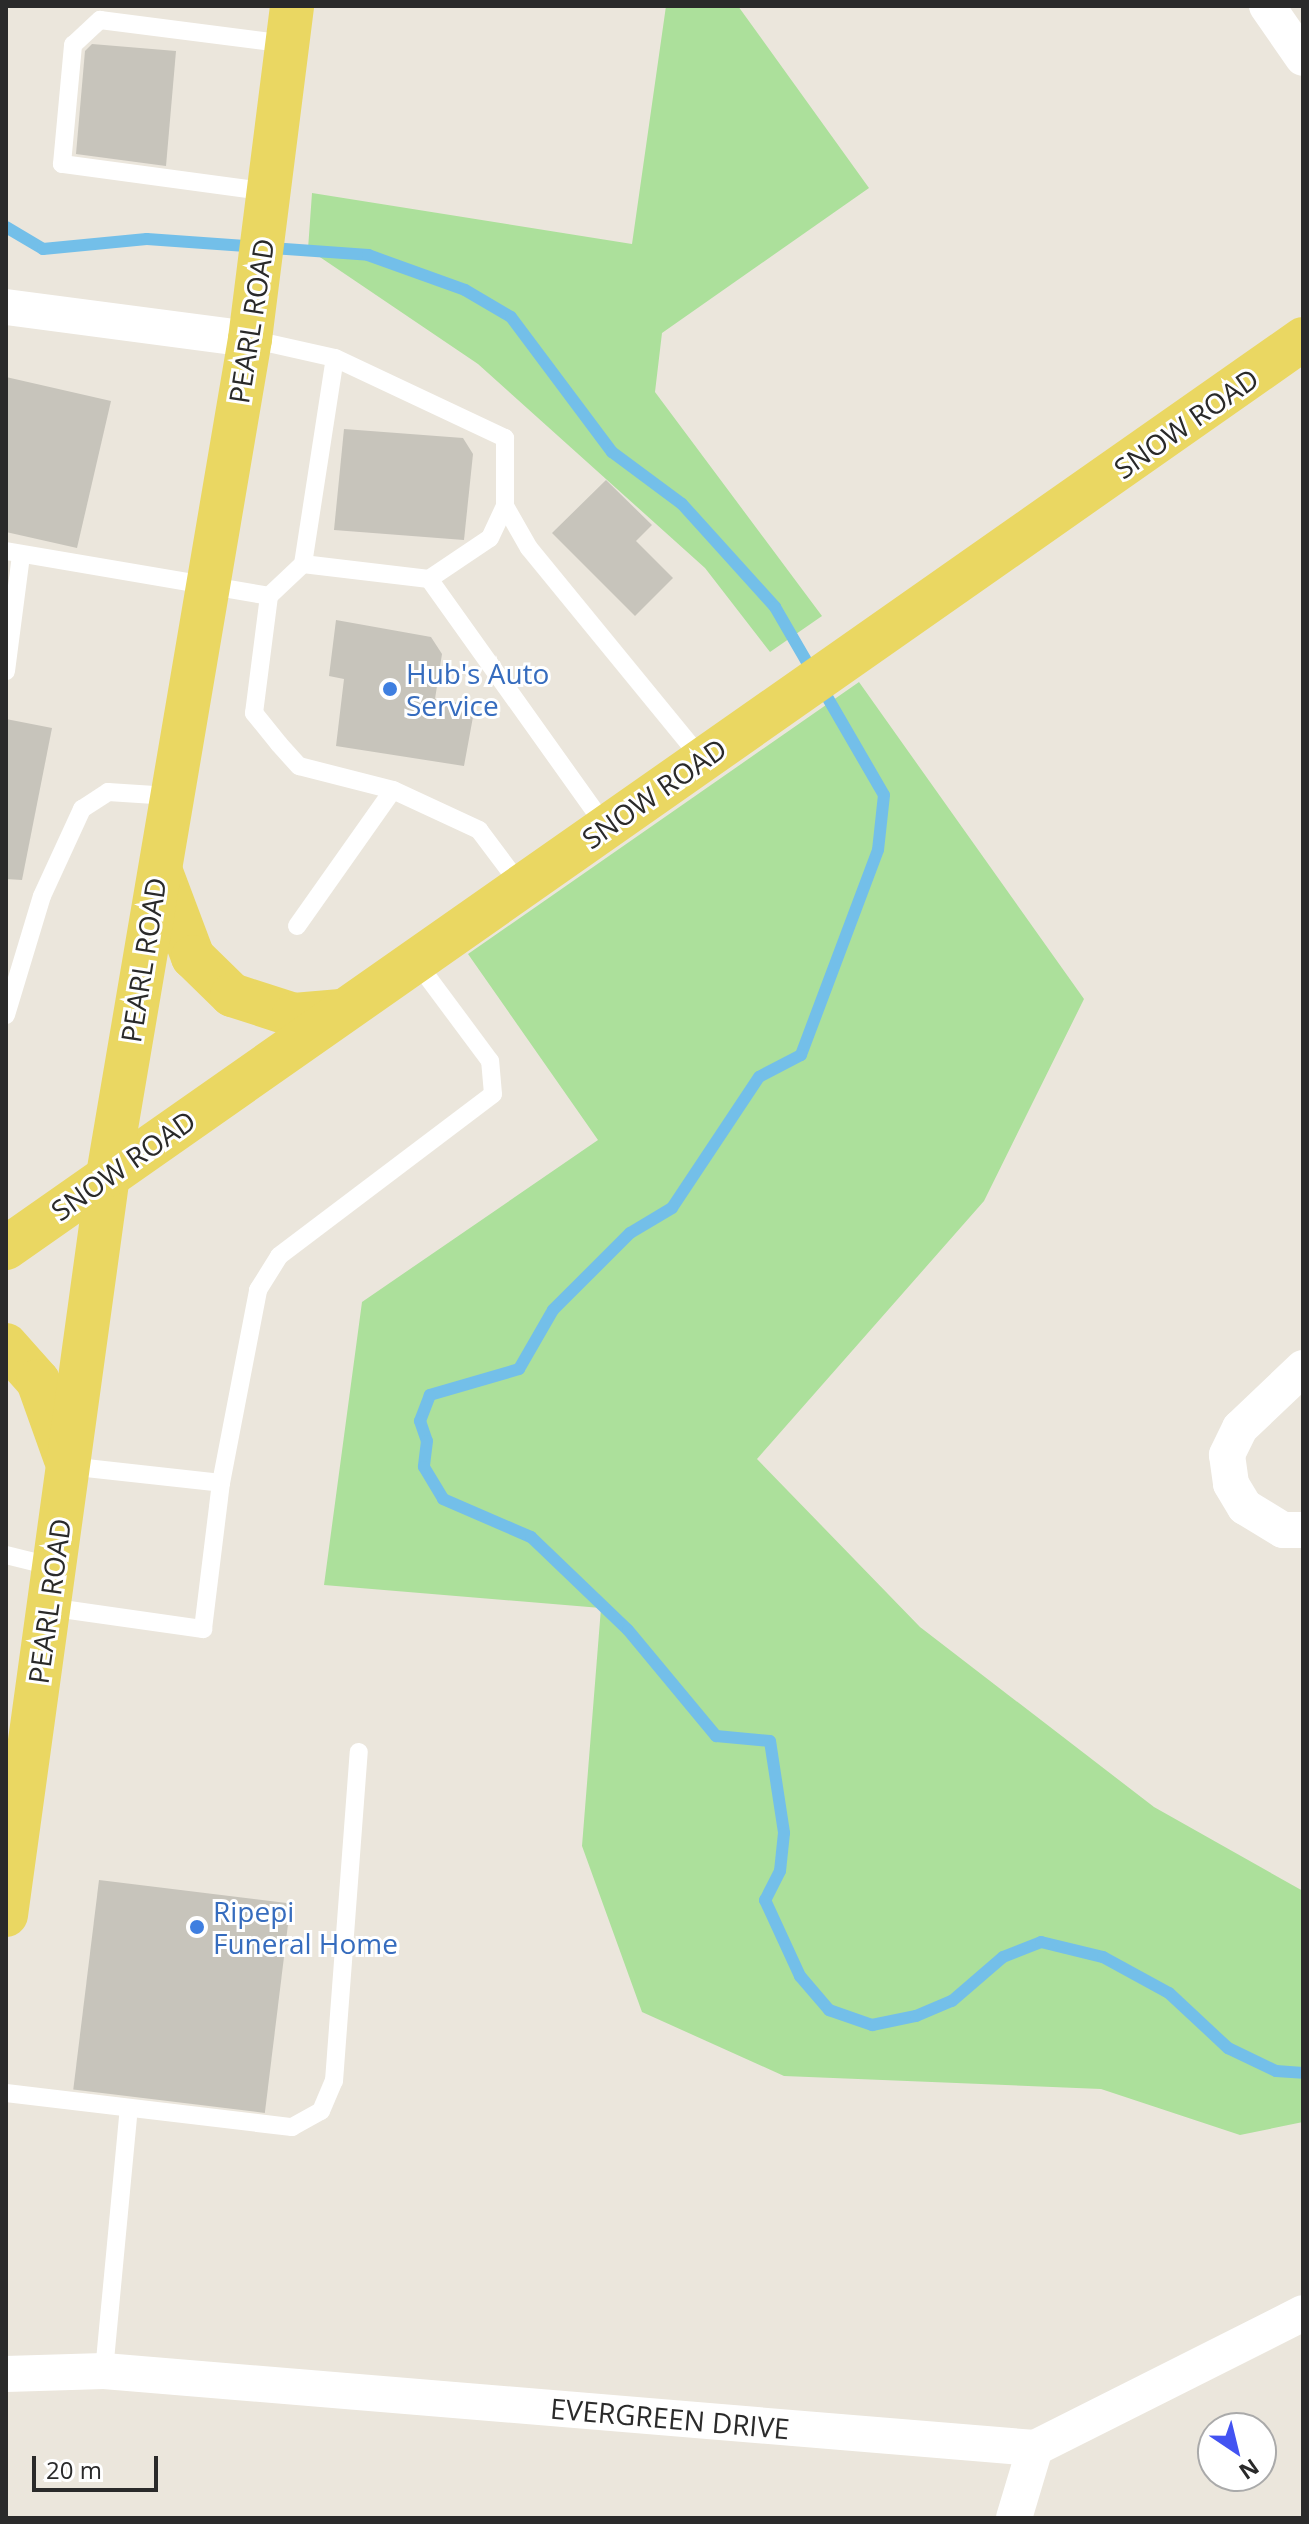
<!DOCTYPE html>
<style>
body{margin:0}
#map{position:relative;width:1309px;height:2524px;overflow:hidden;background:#ebe6dc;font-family:"Open Sans",sans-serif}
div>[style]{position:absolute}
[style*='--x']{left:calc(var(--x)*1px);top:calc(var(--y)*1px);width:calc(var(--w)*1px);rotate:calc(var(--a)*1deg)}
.green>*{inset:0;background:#ace09b}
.stream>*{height:12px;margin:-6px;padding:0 6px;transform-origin:6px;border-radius:6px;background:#73bfe9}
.building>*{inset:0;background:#c7c4bb;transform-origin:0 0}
.lane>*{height:18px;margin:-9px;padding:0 9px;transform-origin:9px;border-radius:9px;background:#fff}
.street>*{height:36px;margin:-18px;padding:0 18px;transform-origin:18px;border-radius:18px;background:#fff}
.primary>*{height:44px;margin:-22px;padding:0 22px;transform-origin:22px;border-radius:22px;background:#ead762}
.dots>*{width:22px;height:22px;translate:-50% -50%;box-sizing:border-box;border:4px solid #fff;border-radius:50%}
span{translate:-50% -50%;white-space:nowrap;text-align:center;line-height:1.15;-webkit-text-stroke:6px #fff;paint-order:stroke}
.street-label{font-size:28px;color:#2a2a2a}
.shop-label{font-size:28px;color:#366cbe}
.left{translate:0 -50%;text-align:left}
.frame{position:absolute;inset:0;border:8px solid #2a2a2a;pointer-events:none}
.north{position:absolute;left:1197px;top:2412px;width:80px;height:80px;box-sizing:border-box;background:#fff;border:2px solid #aaa;border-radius:50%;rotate:145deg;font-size:22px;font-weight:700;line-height:32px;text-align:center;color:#2a2a2a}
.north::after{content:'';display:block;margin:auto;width:28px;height:36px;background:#4353f2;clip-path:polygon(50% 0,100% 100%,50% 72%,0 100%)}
.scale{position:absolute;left:32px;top:2456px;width:126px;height:36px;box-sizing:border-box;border:4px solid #2a2a2a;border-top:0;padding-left:10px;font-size:24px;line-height:28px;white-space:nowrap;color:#2a2a2a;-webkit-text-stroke:6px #fff;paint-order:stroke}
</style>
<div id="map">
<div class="green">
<i style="clip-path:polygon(666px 6px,738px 6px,869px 188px,662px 333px,655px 392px,822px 616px,770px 652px,705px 568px,478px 364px,308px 249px,312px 193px,632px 244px)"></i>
<i style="clip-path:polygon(859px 682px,1084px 999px,984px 1201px,757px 1459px,920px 1627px,1154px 1807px,1303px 1891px,1303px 2122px,1240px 2135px,1101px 2089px,784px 2076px,642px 2012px,582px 1846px,601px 1608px,324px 1585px,362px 1302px,598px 1140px,468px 954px)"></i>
</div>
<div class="stream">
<i style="--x:6;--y:227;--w:43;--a:30.7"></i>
<i style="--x:43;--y:249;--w:104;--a:-5.5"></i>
<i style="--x:147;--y:239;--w:222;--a:4.1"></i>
<i style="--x:368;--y:255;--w:103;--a:19.8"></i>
<i style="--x:465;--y:290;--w:53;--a:30.4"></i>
<i style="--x:511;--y:317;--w:169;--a:53.2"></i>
<i style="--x:612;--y:452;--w:87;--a:36.6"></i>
<i style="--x:682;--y:504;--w:139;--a:47.9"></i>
<i style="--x:775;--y:607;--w:217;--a:59.9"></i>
<i style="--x:884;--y:795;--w:55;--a:96.2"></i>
<i style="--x:878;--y:850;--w:219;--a:110.6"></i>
<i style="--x:801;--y:1055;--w:47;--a:152.4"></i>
<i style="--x:759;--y:1077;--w:157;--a:123.6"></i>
<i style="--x:672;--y:1208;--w:49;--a:149.2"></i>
<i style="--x:630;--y:1233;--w:109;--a:135"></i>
<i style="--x:553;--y:1310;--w:68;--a:120"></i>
<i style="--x:519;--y:1369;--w:93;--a:163.7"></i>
<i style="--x:430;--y:1395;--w:28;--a:111"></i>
<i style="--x:420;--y:1421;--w:21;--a:71"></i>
<i style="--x:427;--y:1441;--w:26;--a:97"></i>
<i style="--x:424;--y:1467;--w:37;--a:59"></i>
<i style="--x:443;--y:1499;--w:96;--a:23.4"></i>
<i style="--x:531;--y:1537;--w:134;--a:43.8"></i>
<i style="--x:628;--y:1630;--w:138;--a:50.3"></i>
<i style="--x:716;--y:1736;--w:54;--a:5.3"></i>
<i style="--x:770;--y:1741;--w:93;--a:81.3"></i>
<i style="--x:784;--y:1833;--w:38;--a:96"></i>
<i style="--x:780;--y:1871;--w:33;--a:117"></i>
<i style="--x:765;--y:1900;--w:84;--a:65.3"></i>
<i style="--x:800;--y:1976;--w:45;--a:49.5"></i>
<i style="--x:829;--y:2010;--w:46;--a:19.2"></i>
<i style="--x:872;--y:2025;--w:45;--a:-11.6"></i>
<i style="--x:916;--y:2016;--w:39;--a:-23"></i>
<i style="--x:952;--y:2001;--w:67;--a:-40.8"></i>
<i style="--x:1003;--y:1957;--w:41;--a:-21.5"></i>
<i style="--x:1041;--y:1942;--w:64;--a:13.6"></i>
<i style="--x:1103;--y:1957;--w:75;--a:28.6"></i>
<i style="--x:1169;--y:1993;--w:81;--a:43"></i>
<i style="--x:1228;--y:2048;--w:53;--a:25.6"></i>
<i style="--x:1276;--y:2071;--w:27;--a:4"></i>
</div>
<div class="building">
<i style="clip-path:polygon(92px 44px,176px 51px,166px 166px,76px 154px,85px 51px)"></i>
<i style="clip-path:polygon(6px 377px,111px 401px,77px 548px,6px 532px)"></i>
<i style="clip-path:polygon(344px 429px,463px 438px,473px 454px,464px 540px,334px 530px)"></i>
<i style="clip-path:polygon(606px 480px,652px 525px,636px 541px,673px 578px,635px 616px,552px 533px)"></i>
<i style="clip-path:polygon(336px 620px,431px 637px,442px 654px,435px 699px,475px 706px,464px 766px,336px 746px,344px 679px,329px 676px)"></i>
<i style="clip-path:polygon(6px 719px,52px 728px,22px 880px,6px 879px)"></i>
<i style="left:99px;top:1880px;width:193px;height:211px;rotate:7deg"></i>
</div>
<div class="lane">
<i style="--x:270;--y:192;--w:210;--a:-172.3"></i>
<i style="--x:62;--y:164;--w:120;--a:-84.7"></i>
<i style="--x:73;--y:45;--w:37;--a:-43"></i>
<i style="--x:100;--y:20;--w:190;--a:7.3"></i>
<i style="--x:250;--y:339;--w:87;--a:12.6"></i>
<i style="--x:6;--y:551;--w:267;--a:9.7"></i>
<i style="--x:269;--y:596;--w:47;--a:-43.3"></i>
<i style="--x:429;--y:579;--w:73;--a:-33.9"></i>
<i style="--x:490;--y:538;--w:35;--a:-65"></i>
<i style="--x:269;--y:596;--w:118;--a:97.3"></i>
<i style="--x:254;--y:713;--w:40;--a:51"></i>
<i style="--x:279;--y:744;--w:30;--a:48"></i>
<i style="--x:299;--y:766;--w:97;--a:14.3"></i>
<i style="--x:393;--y:790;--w:95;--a:24.9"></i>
<i style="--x:479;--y:830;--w:70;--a:53.1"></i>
<i style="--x:6;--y:671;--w:116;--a:-82.6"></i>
<i style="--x:606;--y:827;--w:305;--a:-125.5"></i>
<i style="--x:429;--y:579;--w:127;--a:-173.2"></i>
<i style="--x:303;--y:564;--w:208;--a:-81.2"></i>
<i style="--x:335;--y:358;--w:188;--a:25.2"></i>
<i style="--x:505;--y:438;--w:68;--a:90"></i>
<i style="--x:505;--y:506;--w:48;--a:60.3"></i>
<i style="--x:529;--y:548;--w:273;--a:50.7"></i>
<i style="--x:297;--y:926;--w:166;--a:-54.8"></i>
<i style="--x:6;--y:1015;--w:124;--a:-73.2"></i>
<i style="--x:42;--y:896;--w:96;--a:-65.3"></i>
<i style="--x:82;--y:809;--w:31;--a:-33"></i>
<i style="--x:108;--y:792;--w:62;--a:3.7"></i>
<i style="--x:68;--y:1466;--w:154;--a:6.3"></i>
<i style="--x:6;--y:1555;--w:49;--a:14"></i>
<i style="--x:48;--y:1607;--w:157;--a:8.1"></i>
<i style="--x:203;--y:1629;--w:147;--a:-83"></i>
<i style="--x:221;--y:1483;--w:197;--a:-79.1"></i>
<i style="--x:258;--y:1290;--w:40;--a:-58"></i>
<i style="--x:279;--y:1256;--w:268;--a:-37.1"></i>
<i style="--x:493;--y:1094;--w:33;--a:-95"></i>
<i style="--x:490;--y:1061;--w:126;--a:-126.6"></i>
<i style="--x:6;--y:2093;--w:288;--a:6.8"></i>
<i style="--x:292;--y:2127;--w:33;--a:-29"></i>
<i style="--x:321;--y:2111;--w:33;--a:-67"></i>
<i style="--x:334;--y:2081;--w:330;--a:-85.7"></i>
<i style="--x:104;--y:2371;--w:264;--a:-84.6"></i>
</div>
<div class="street">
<i style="--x:1267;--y:6;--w:63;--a:55.3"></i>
<i style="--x:6;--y:307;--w:246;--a:7.5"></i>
<i style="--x:1303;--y:1368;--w:87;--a:136.4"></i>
<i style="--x:1240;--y:1428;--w:30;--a:116"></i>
<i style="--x:1227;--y:1455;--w:29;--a:82"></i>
<i style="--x:1231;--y:1484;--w:27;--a:59"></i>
<i style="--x:1245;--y:1507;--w:44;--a:31.2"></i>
<i style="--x:1283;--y:1530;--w:20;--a:0"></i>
<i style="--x:6;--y:2374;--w:98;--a:-1.8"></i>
<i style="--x:104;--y:2371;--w:934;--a:4.73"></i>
<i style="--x:1035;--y:2448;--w:300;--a:-26.7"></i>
<i style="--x:1014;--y:2518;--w:73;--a:-73.3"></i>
</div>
<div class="primary">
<i style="--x:161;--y:872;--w:91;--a:69.4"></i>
<i style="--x:193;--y:957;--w:54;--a:44.3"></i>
<i style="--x:232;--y:995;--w:65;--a:17.9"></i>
<i style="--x:294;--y:1015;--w:47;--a:-4.9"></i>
<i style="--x:6;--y:1248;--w:1584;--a:-35.02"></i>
<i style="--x:6;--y:1345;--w:48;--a:48.4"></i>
<i style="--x:38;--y:1381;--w:81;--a:70.4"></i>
<i style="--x:6;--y:1915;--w:747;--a:-82.15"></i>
<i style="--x:108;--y:1175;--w:848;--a:-80.36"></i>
<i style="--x:250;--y:339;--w:336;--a:-82.8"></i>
</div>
<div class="dots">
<i style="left:390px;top:689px;background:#3f7fe0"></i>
<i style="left:197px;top:1927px;background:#3f7fe0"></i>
</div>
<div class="street-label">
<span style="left:251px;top:321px;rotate:-81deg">PEARL ROAD</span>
<span style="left:1186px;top:423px;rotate:-35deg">SNOW ROAD</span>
<span style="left:654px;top:793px;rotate:-35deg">SNOW ROAD</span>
<span style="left:143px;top:960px;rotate:-81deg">PEARL ROAD</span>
<span style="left:123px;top:1165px;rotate:-35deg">SNOW ROAD</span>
<span style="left:49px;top:1601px;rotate:-82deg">PEARL ROAD</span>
<span style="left:670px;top:2418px;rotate:5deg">EVERGREEN DRIVE</span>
</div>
<div class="shop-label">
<span class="left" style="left:406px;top:689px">Hub's Auto<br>Service</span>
<span class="left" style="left:213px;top:1927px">Ripepi<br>Funeral Home</span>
</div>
<div class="frame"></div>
<div class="north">N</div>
<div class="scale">20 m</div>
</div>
